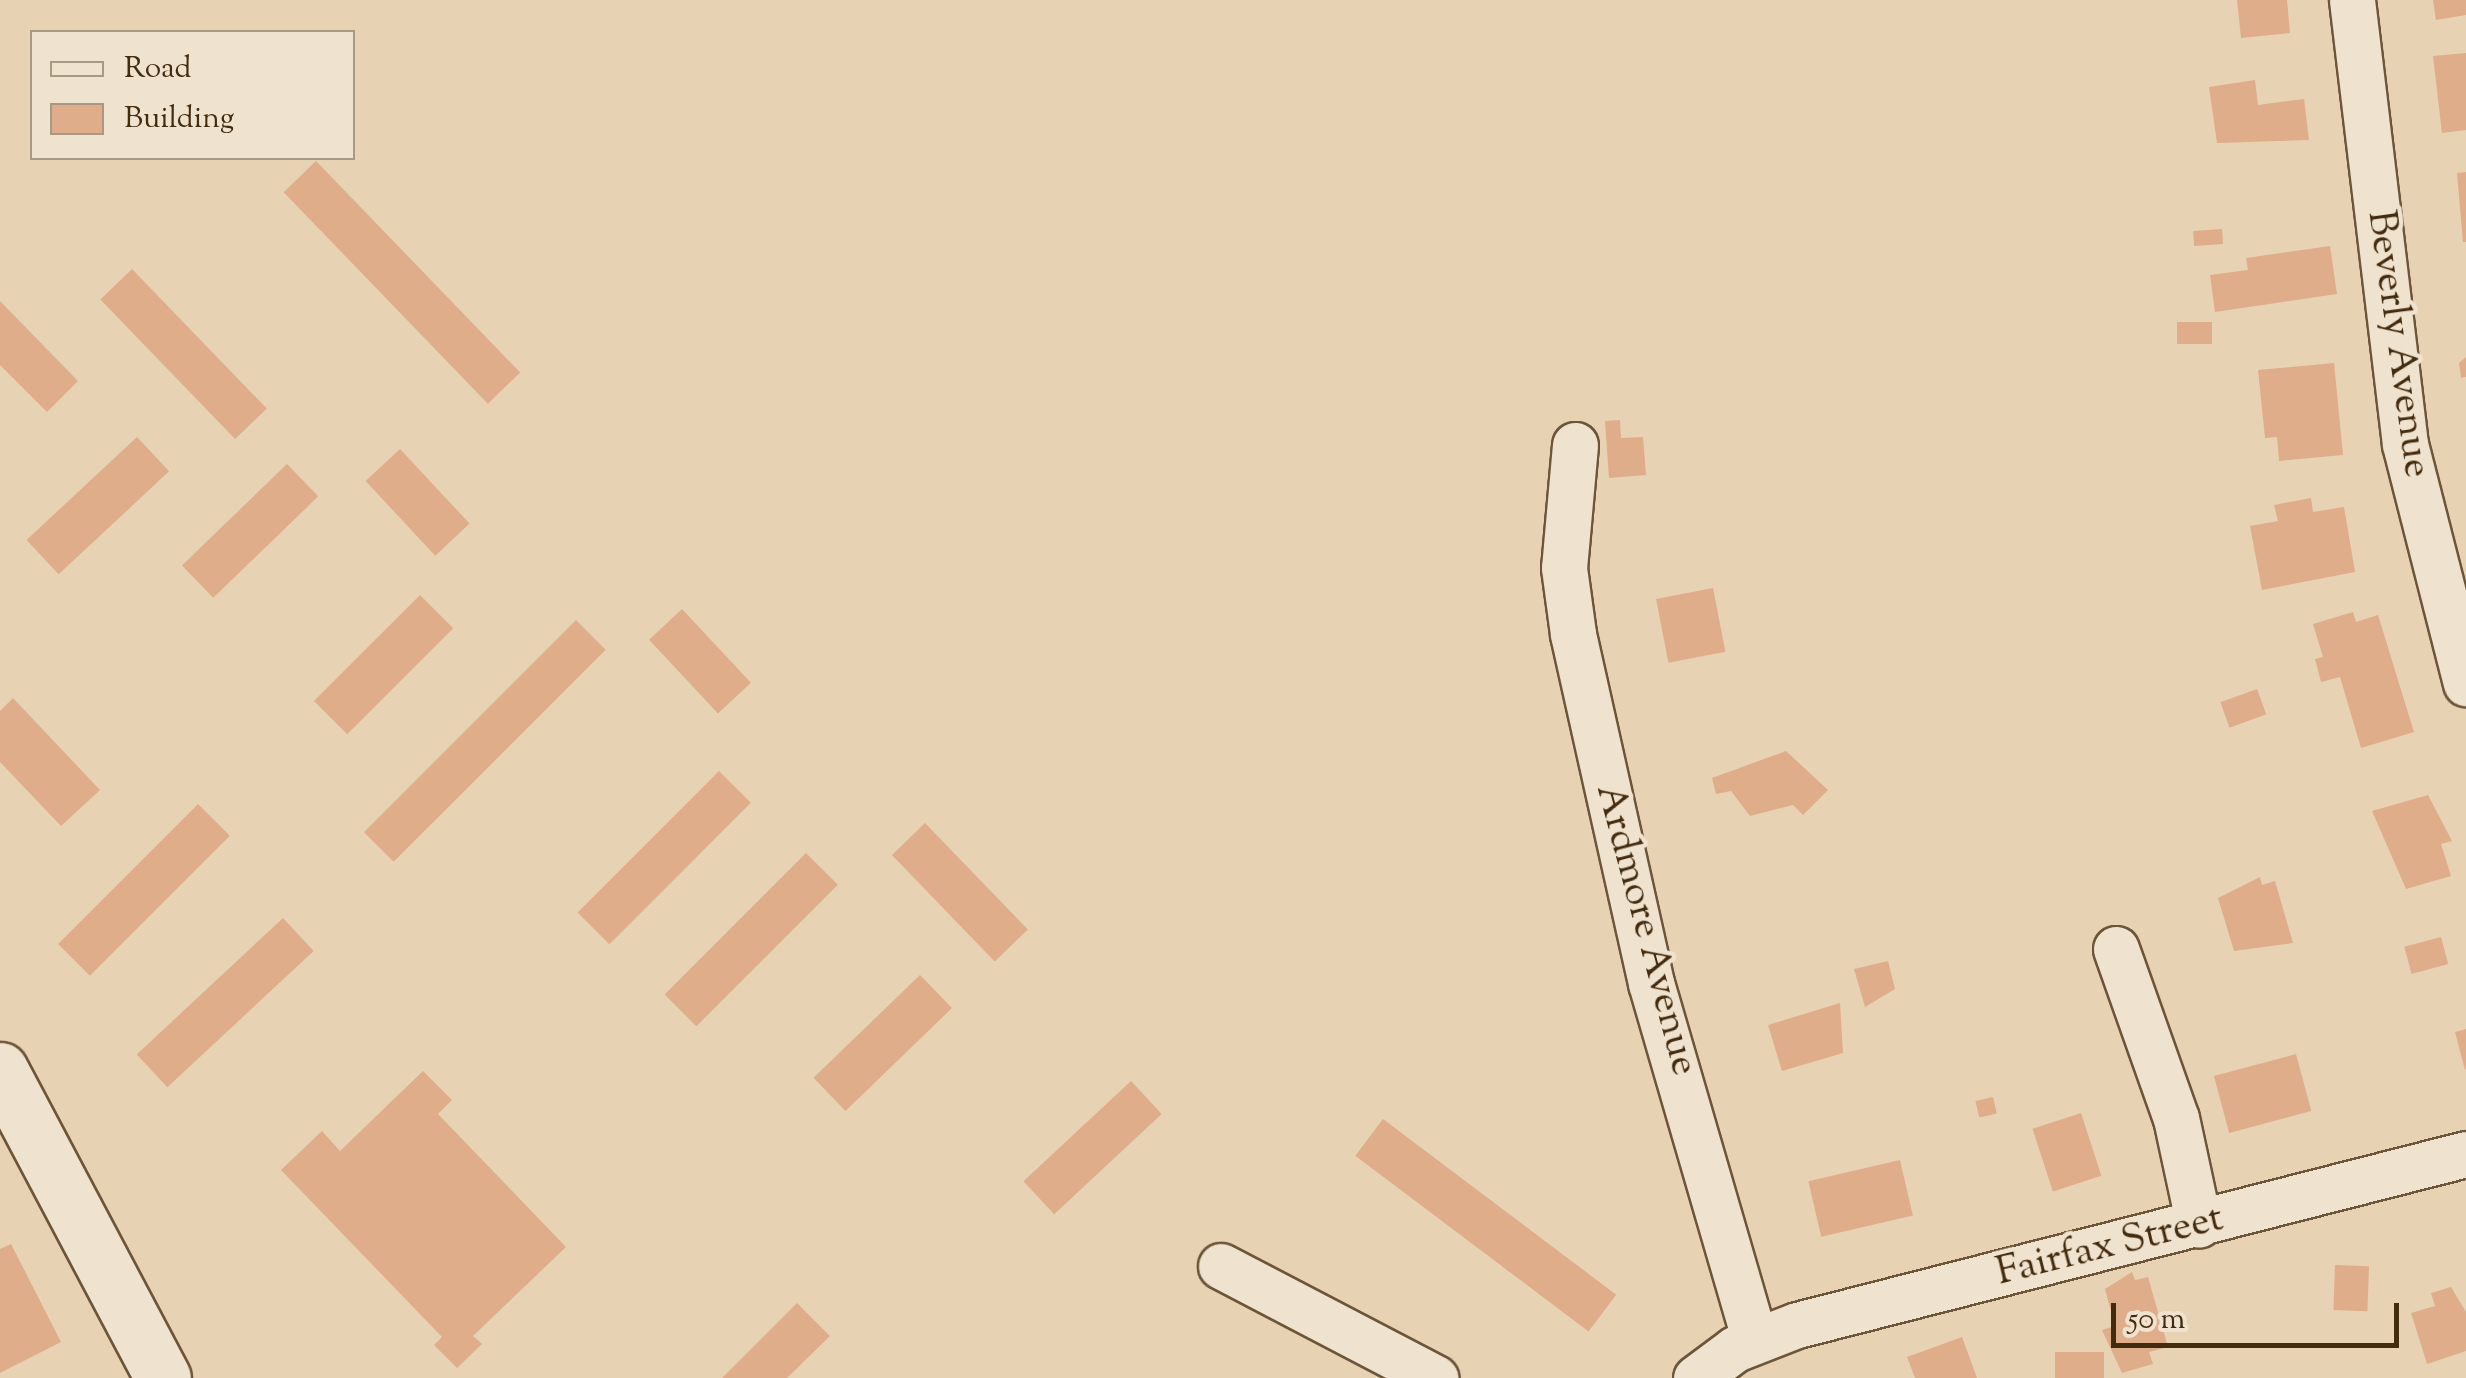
<!DOCTYPE html>
<style>
body{margin:0}
#map{position:relative;width:2466px;height:1378px;overflow:hidden;background:#e7d2b4;font-family:"Sorts Mill Goudy",serif}
div>[style]{position:absolute}
[style*='--x']{left:calc(var(--x)*1px);top:calc(var(--y)*1px);width:calc(var(--w)*1px);rotate:calc(var(--a)*1deg)}
.building>*{inset:0;background:#e0ad8a;transform-origin:0 0}
.roads{filter:drop-shadow(2px 0 #6c5538) drop-shadow(-2px 0 #6c5538) drop-shadow(0 2px #6c5538) drop-shadow(0 -2px #6c5538)}
.minor>*{height:45px;margin:-22.5px;padding:0 22.5px;transform-origin:22.5px;border-radius:22.5px;background:#efe2ce}
.secondary>*{height:55px;margin:-27.5px;padding:0 27.5px;transform-origin:27.5px;border-radius:27.5px;background:#efe2ce}
span{translate:-50% -50%;white-space:nowrap;text-align:center;line-height:1.15;-webkit-text-stroke:9px #efe2ce;paint-order:stroke}
.street-label{font-size:40px;color:#432b0f}
.legend{position:absolute;left:30px;top:30px;width:325px;height:130px;box-sizing:border-box;background:#efe2ce;border:2px solid #aa9982;margin:0;padding:12px 18px;list-style:none;font-size:30px;color:#432b0f}
.legend li{display:flex;align-items:center;gap:20px;height:50px}
.legend b{width:50px;border:2px solid #aa9982}
.scale{position:absolute;left:2111px;top:1303px;width:288px;height:45px;box-sizing:border-box;border:5px solid #432b0f;border-top:0;padding-left:12px;font-size:30px;line-height:35px;white-space:nowrap;color:#432b0f;-webkit-text-stroke:8px #efe2ce;paint-order:stroke}
</style>
<div id="map">
<div class="building">
<i style="clip-path:polygon(2237px 0,2287px 0,2290px 33px,2241px 38px)"></i>
<i style="clip-path:polygon(2433px 0,2466px 0,2466px 15px,2436px 20px)"></i>
<i style="clip-path:polygon(2466px 53px,2466px 130px,2442px 133px,2433px 56px)"></i>
<i style="clip-path:polygon(2255px 80px,2258px 105px,2304px 99px,2309px 140px,2217px 143px,2209px 87px)"></i>
<i style="left:316px;top:161px;width:294px;height:45px;rotate:46deg"></i>
<i style="clip-path:polygon(2466px 172px,2466px 242px,2463px 242px,2457px 173px)"></i>
<i style="left:2222px;top:229px;width:15px;height:29px;rotate:86deg"></i>
<i style="clip-path:polygon(2330px 246px,2337px 294px,2215px 312px,2210px 275px,2248px 270px,2246px 258px)"></i>
<i style="left:132px;top:269px;width:194px;height:44px;rotate:46deg"></i>
<i style="clip-path:polygon(0 301px,78px 381px,47px 412px,0 365px)"></i>
<i style="left:2177px;top:322px;width:35px;height:22px"></i>
<i style="clip-path:polygon(2466px 357px,2466px 377px,2461px 378px,2459px 363px)"></i>
<i style="clip-path:polygon(2334px 363px,2343px 455px,2279px 461px,2277px 437px,2265px 438px,2258px 370px)"></i>
<i style="clip-path:polygon(1620px 420px,1621px 438px,1643px 437px,1646px 475px,1609px 478px,1605px 421px)"></i>
<i style="left:137px;top:437px;width:47px;height:151px;rotate:47deg"></i>
<i style="left:400px;top:449px;width:102px;height:47px;rotate:47deg"></i>
<i style="left:287px;top:464px;width:45px;height:146px;rotate:46deg"></i>
<i style="clip-path:polygon(2311px 498px,2313px 512px,2344px 507px,2355px 572px,2262px 590px,2250px 526px,2278px 521px,2274px 505px)"></i>
<i style="left:1713px;top:588px;width:65px;height:58px;rotate:79deg"></i>
<i style="left:420px;top:595px;width:47px;height:150px;rotate:45deg"></i>
<i style="left:682px;top:609px;width:101px;height:45px;rotate:47deg"></i>
<i style="clip-path:polygon(2353px 612px,2356px 622px,2378px 615px,2414px 732px,2361px 748px,2340px 677px,2321px 682px,2315px 659px,2323px 657px,2313px 624px)"></i>
<i style="left:576px;top:620px;width:42px;height:300px;rotate:45deg"></i>
<i style="left:2257px;top:689px;width:27px;height:39px;rotate:70deg"></i>
<i style="clip-path:polygon(13px 698px,100px 790px,61px 826px,0 762px,0 711px)"></i>
<i style="clip-path:polygon(1786px 751px,1828px 790px,1803px 815px,1793px 805px,1750px 816px,1731px 791px,1716px 794px,1712px 778px)"></i>
<i style="left:719px;top:771px;width:45px;height:200px;rotate:45deg"></i>
<i style="clip-path:polygon(2428px 795px,2452px 841px,2441px 844px,2451px 876px,2406px 889px,2372px 811px)"></i>
<i style="left:198px;top:804px;width:45px;height:198px;rotate:45deg"></i>
<i style="left:925px;top:823px;width:148px;height:46px;rotate:46deg"></i>
<i style="left:806px;top:853px;width:45px;height:200px;rotate:45deg"></i>
<i style="clip-path:polygon(2260px 877px,2262px 885px,2275px 881px,2293px 943px,2234px 951px,2218px 898px)"></i>
<i style="left:283px;top:918px;width:45px;height:200px;rotate:47deg"></i>
<i style="left:2441px;top:937px;width:28px;height:38px;rotate:75deg"></i>
<i style="clip-path:polygon(1888px 961px,1895px 989px,1865px 1007px,1854px 969px)"></i>
<i style="left:920px;top:975px;width:46px;height:148px;rotate:46deg"></i>
<i style="clip-path:polygon(1840px 1003px,1843px 1053px,1782px 1071px,1768px 1025px)"></i>
<i style="clip-path:polygon(2466px 1029px,2466px 1069px,2465px 1070px,2455px 1032px)"></i>
<i style="left:2296px;top:1054px;width:59px;height:85px;rotate:75deg"></i>
<i style="clip-path:polygon(423px 1071px,452px 1100px,438px 1114px,566px 1247px,473px 1336px,482px 1344px,457px 1368px,434px 1345px,442px 1337px,281px 1170px,322px 1131px,340px 1151px)"></i>
<i style="left:1131px;top:1081px;width:45px;height:147px;rotate:47deg"></i>
<i style="left:1993px;top:1097px;width:17px;height:18px;rotate:77deg"></i>
<i style="left:2081px;top:1113px;width:66px;height:51px;rotate:72deg"></i>
<i style="left:1383px;top:1119px;width:292px;height:46px;rotate:37deg"></i>
<i style="left:1900px;top:1160px;width:57px;height:94px;rotate:77deg"></i>
<i style="clip-path:polygon(11px 1244px,61px 1342px,0 1373px,0 1249px)"></i>
<i style="left:2335px;top:1265px;width:34px;height:45px;rotate:2deg"></i>
<i style="clip-path:polygon(2132px 1272px,2135px 1280px,2148px 1277px,2168px 1347px,2149px 1352px,2153px 1364px,2122px 1373px,2102px 1330px,2115px 1326px,2105px 1289px)"></i>
<i style="clip-path:polygon(2451px 1287px,2466px 1312px,2466px 1351px,2427px 1364px,2411px 1313px,2435px 1306px,2431px 1293px)"></i>
<i style="clip-path:polygon(797px 1303px,830px 1336px,787px 1378px,722px 1378px)"></i>
<i style="clip-path:polygon(1962px 1337px,1977px 1378px,1915px 1378px,1907px 1357px)"></i>
<i style="left:2055px;top:1352px;width:49px;height:26px"></i>
</div>
<div class="roads">
<div class="minor">
<i style="--x:2352;--y:0;--w:447;--a:83.2"></i>
<i style="--x:2405;--y:444;--w:247;--a:75.7"></i>
<i style="--x:1575;--y:445;--w:123;--a:95.1"></i>
<i style="--x:1564;--y:568;--w:67;--a:82.2"></i>
<i style="--x:1573;--y:634;--w:358;--a:77.4"></i>
<i style="--x:1651;--y:983;--w:372;--a:73.8"></i>
<i style="--x:2116;--y:949;--w:179;--a:70.5"></i>
<i style="--x:2176;--y:1118;--w:109;--a:77.9"></i>
<i style="--x:1221;--y:1266;--w:242;--a:27.6"></i>
<i style="--x:1696;--y:1378;--w:49;--a:-36.6"></i>
<i style="--x:1735;--y:1349;--w:66;--a:-21.2"></i>
<i style="--x:1797;--y:1325;--w:691;--a:-14.34"></i>
</div>
<div class="secondary">
<i style="--x:0;--y:1070;--w:348;--a:62.1"></i>
</div>
</div>
<div class="street-label">
<span style="left:2397px;top:344px;rotate:82deg">Beverly Avenue</span>
<span style="left:1645px;top:930px;rotate:75deg">Ardmore Avenue</span>
<span style="left:2110px;top:1247px;rotate:-14deg">Fairfax Street</span>
</div>
<ul class="legend">
<li><b style="height:12px;background:#efe2ce"></b>Road</li>
<li><b style="height:28px;background:#e0ad8a"></b>Building</li>
</ul>
<div class="scale">50 m</div>
</div>
